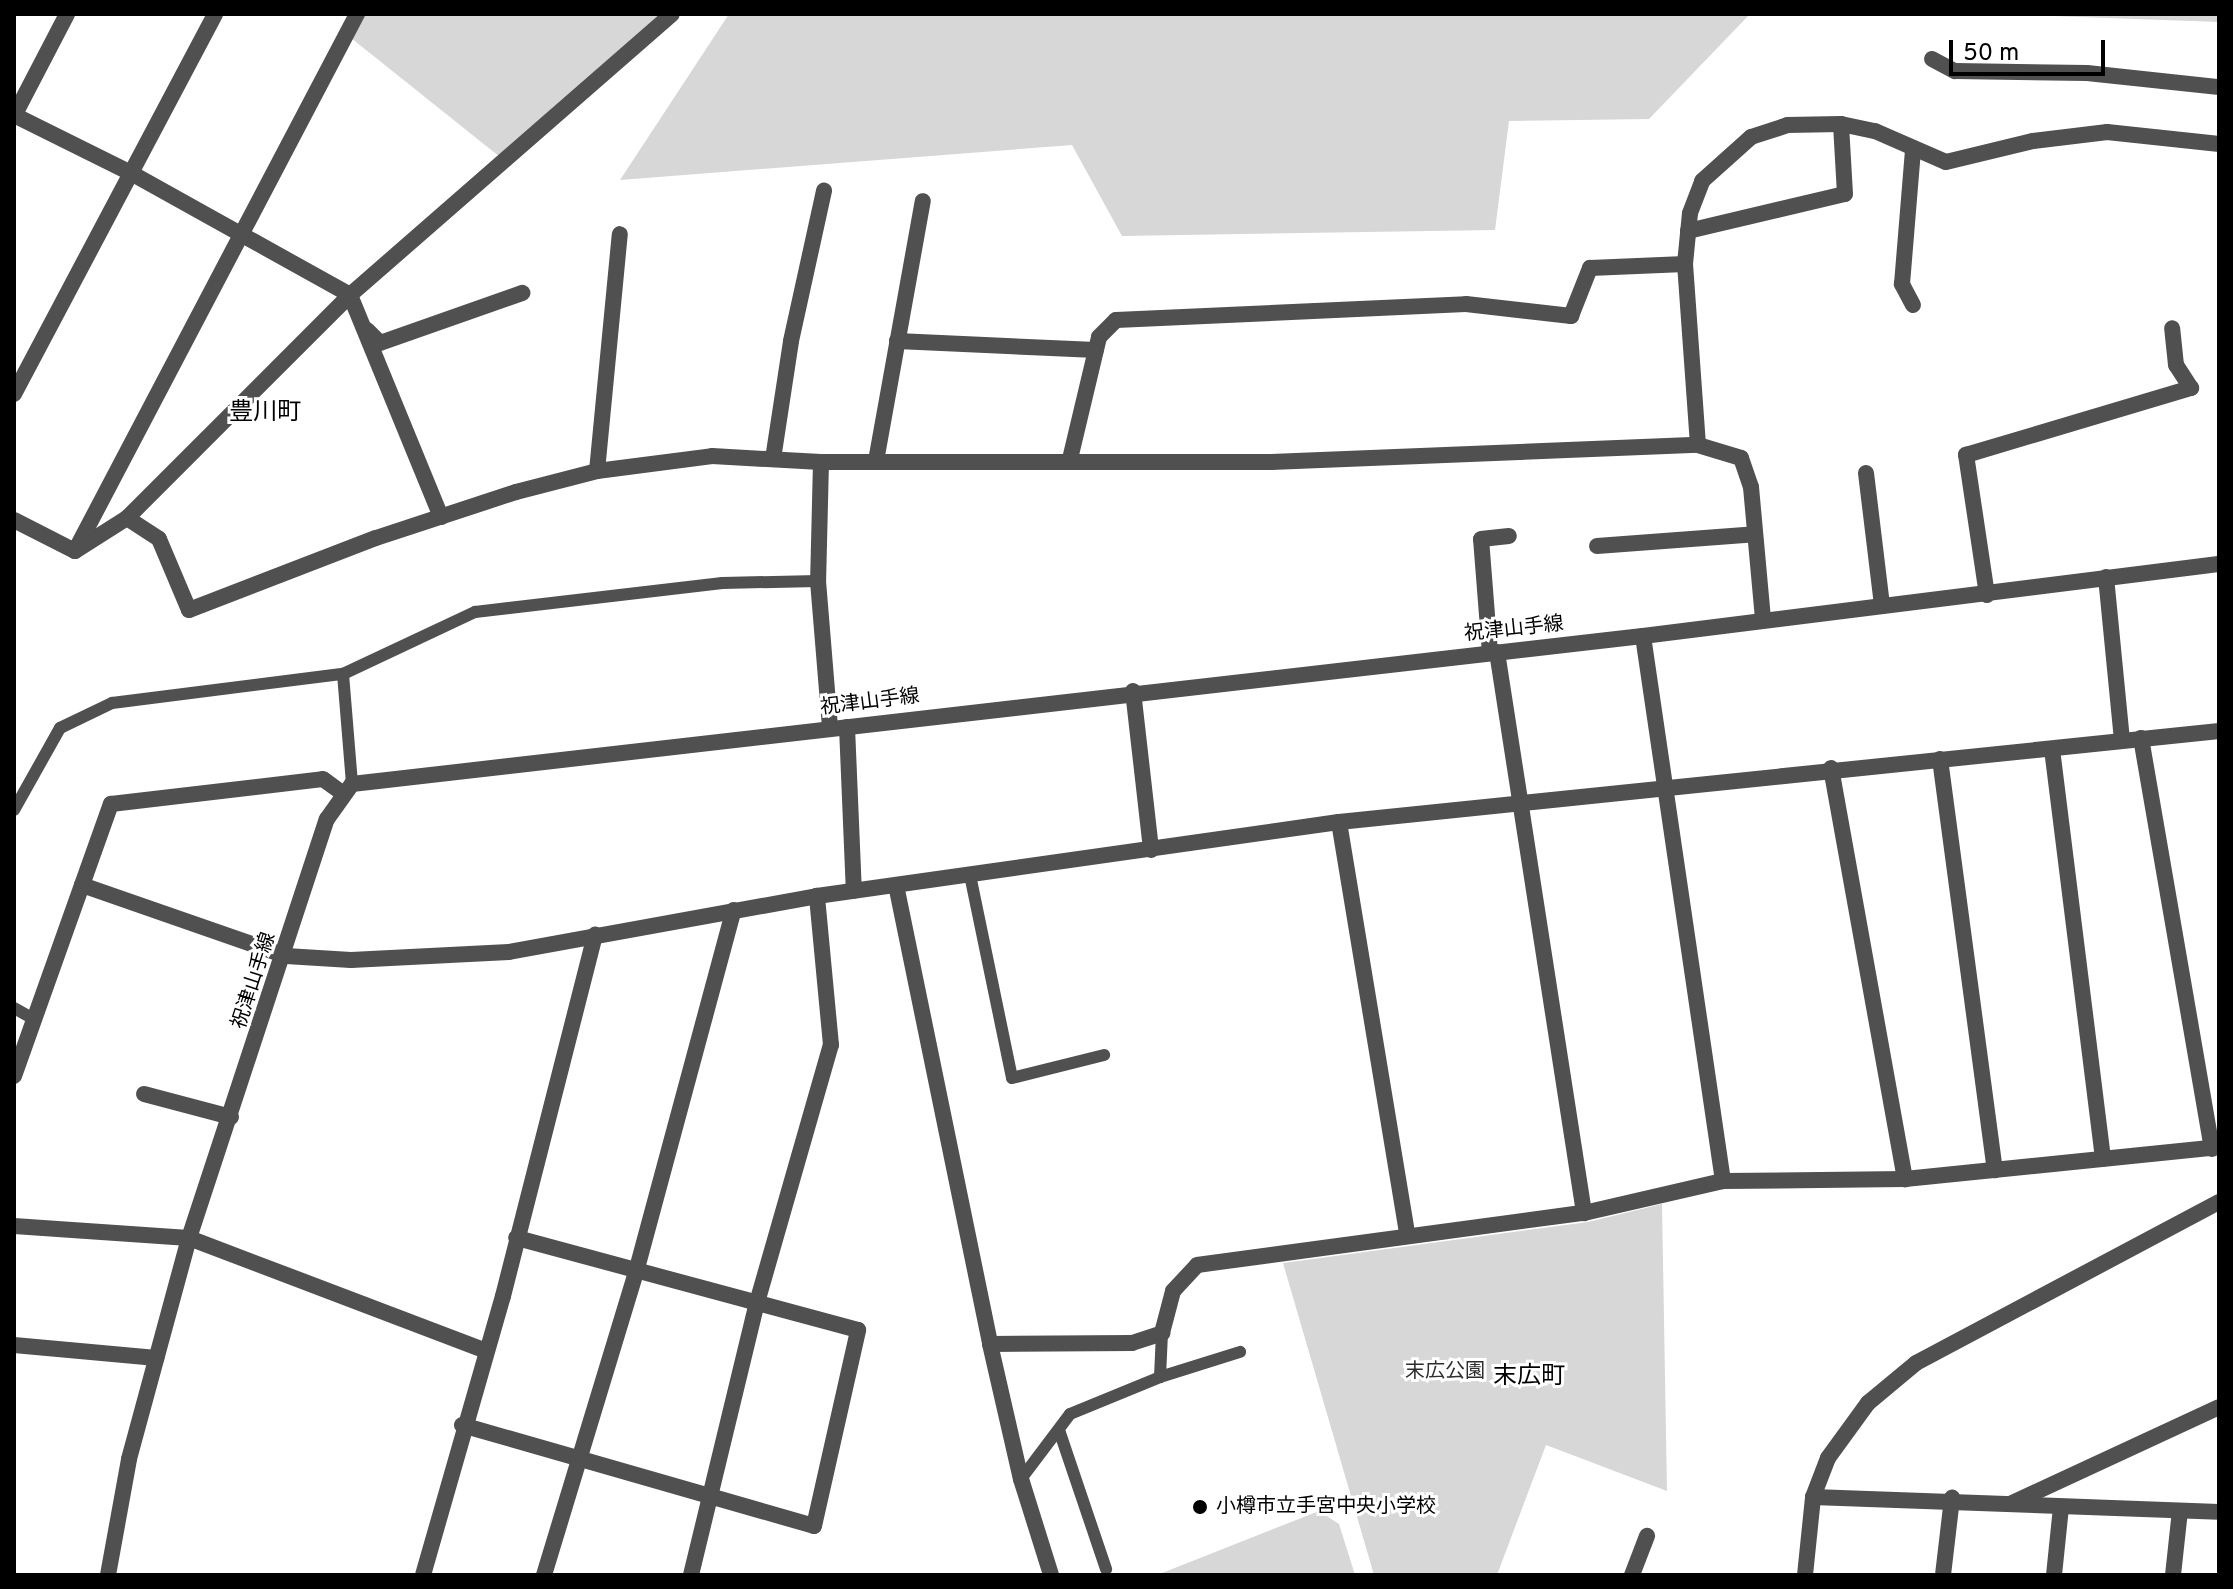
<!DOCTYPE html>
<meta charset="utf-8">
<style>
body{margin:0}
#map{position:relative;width:2233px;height:1589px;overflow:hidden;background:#fff;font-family:Overpass,"Noto Sans JP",sans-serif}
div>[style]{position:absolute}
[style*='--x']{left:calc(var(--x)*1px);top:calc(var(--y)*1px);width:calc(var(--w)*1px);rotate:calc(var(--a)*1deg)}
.green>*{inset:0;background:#d7d7d7}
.service>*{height:12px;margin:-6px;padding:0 6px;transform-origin:6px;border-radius:6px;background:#505050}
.minor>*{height:16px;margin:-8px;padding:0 8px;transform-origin:8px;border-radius:8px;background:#505050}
.tertiary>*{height:16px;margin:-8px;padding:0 8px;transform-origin:8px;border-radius:8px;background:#505050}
.dots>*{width:22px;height:22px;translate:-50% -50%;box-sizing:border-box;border:4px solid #fff;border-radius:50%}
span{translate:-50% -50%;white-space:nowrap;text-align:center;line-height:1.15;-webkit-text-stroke:6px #fff;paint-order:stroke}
.street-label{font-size:20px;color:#000}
.park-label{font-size:20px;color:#2e2e2e}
.poi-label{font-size:20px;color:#000}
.left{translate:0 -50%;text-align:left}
.quarter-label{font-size:24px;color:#000}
.frame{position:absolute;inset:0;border:16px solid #000;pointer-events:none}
.scale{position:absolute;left:1949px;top:40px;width:156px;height:36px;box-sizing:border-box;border:4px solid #000;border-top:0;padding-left:10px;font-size:24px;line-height:28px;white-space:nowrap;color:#000;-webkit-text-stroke:6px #fff;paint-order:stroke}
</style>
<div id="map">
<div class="green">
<i style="clip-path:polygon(358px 14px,672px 14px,505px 161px,346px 34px)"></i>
<i style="clip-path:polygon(729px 14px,1750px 14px,1649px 119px,1509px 121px,1495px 230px,1122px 236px,1072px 145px,620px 180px)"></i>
<i style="clip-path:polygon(2001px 14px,2219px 14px,2219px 22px)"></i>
<i style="clip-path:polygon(1662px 1204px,1667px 1491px,1546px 1445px,1497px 1575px,1374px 1575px,1283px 1263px,1588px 1222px)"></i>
<i style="clip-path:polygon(1319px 1511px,1339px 1524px,1355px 1575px,1157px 1575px)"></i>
</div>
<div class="service">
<i style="--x:343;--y:674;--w:146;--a:-25.2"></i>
<i style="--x:475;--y:612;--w:249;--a:-6.7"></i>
<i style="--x:722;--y:583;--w:96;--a:-1.2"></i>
<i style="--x:14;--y:810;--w:94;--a:-60.7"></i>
<i style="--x:60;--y:728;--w:58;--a:-25.7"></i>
<i style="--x:112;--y:703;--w:233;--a:-7.2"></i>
<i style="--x:343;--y:674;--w:110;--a:85.3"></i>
<i style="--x:970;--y:875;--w:207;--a:78.3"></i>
<i style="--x:1012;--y:1078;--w:95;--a:-14"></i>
<i style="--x:14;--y:1008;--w:23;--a:29"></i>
<i style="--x:1160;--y:1377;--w:44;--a:-87.4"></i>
<i style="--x:1059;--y:1430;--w:147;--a:71.3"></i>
<i style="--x:1021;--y:1479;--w:81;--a:-53"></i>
<i style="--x:1070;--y:1414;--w:97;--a:-22.3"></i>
<i style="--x:1160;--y:1377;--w:84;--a:-17.4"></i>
</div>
<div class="minor">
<i style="--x:1932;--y:59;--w:26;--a:28"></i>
<i style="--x:1955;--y:71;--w:132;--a:0.9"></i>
<i style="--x:2087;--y:73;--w:133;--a:6.1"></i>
<i style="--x:14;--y:115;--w:131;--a:26.4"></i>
<i style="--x:131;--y:173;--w:251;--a:29.1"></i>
<i style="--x:350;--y:295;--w:240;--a:67.7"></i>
<i style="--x:1688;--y:231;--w:161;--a:-13.3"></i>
<i style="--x:1845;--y:194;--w:70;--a:-93.3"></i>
<i style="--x:1913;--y:305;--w:24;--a:-118"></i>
<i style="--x:1902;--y:284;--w:135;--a:-85.3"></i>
<i style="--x:367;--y:330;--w:18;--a:45"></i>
<i style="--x:380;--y:343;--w:151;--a:-19.4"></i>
<i style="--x:897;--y:341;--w:199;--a:2.6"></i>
<i style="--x:14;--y:394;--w:430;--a:-62.1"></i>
<i style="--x:1698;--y:445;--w:181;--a:-94.1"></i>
<i style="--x:1685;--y:264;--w:51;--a:-84.4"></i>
<i style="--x:1690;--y:213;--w:34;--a:-69"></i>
<i style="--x:1702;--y:181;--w:66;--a:-41.9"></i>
<i style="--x:1751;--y:137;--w:38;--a:-18"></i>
<i style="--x:1787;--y:125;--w:54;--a:-1.1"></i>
<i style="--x:1841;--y:124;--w:35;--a:12"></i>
<i style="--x:1875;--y:131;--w:77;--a:23.6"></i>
<i style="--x:1946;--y:162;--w:89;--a:-13.6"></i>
<i style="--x:2033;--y:141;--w:75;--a:-6.9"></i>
<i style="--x:2107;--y:132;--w:113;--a:6.1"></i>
<i style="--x:773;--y:459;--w:119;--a:-81.3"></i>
<i style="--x:791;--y:341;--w:154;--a:-77.6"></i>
<i style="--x:1070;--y:459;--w:125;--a:-76.6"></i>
<i style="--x:1099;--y:337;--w:24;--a:-45"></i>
<i style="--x:1116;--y:320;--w:350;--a:-2.6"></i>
<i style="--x:1466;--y:304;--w:106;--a:6.5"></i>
<i style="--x:1571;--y:316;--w:52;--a:-68.4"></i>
<i style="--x:1590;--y:268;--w:95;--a:-2.4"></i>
<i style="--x:876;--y:461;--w:264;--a:-79.8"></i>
<i style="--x:821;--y:462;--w:119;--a:91.4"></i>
<i style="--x:818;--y:581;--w:147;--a:85.3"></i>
<i style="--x:597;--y:471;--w:238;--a:-84.5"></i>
<i style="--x:1866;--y:473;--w:134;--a:83.1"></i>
<i style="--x:127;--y:518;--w:38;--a:33"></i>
<i style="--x:159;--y:539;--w:77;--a:67.1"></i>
<i style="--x:189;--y:610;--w:200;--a:-21.1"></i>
<i style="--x:376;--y:538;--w:147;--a:-18.2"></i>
<i style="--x:516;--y:492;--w:84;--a:-14.5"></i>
<i style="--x:597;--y:471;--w:116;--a:-7.4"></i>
<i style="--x:712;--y:456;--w:109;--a:3.2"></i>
<i style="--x:821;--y:462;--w:450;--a:0"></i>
<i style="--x:1271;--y:462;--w:427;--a:-2.3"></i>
<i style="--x:1698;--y:445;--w:45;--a:16.8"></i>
<i style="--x:1741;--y:458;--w:31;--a:71"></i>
<i style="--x:1751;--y:487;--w:133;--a:84.8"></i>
<i style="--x:14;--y:520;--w:68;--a:26.9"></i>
<i style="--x:75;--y:551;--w:62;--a:-32.4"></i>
<i style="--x:127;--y:518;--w:315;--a:-45"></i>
<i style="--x:350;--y:295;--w:427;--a:-41.1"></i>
<i style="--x:1597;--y:546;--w:158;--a:-4.3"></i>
<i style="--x:75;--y:551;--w:607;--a:-62.29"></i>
<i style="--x:2106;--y:577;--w:164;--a:84.4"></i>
<i style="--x:1987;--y:595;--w:142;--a:-98.5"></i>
<i style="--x:1966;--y:455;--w:235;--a:-16.6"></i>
<i style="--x:2191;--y:388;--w:27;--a:-123"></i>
<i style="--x:2176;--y:365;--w:37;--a:-96"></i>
<i style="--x:1643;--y:636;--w:551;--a:81.65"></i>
<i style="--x:1497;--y:652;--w:568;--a:81.18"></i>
<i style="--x:1490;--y:653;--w:114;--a:-94.5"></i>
<i style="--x:1481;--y:539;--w:28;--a:-6"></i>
<i style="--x:1133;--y:691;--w:160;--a:83.5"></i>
<i style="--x:847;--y:727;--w:164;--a:87.6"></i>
<i style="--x:2141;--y:738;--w:417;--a:80.2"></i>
<i style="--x:2052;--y:749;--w:413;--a:82.9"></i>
<i style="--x:1940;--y:759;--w:415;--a:82.4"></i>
<i style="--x:1831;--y:768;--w:418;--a:79.8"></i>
<i style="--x:1339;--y:822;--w:418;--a:80.6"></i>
<i style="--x:82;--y:885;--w:216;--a:19.2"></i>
<i style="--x:286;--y:956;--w:65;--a:3.5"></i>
<i style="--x:351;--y:960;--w:158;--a:-2.9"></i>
<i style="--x:509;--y:952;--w:313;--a:-10.3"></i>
<i style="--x:817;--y:896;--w:527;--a:-8.07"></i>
<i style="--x:1339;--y:822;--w:885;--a:-5.9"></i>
<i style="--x:896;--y:885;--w:469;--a:78.4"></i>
<i style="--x:990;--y:1344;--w:139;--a:77.1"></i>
<i style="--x:1021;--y:1479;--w:101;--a:72.6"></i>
<i style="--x:14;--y:1076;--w:289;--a:-70.4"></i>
<i style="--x:111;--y:804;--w:213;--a:-6.7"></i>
<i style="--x:323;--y:779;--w:24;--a:36"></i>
<i style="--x:144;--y:1094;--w:90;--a:14.8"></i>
<i style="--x:14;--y:1226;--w:175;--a:3.9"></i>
<i style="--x:189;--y:1238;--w:318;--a:20.8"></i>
<i style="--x:990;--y:1344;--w:142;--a:-0.4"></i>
<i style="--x:1132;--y:1343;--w:32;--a:-18"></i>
<i style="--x:1162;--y:1333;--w:43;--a:-75.3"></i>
<i style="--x:1173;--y:1291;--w:35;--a:-47"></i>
<i style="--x:1197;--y:1265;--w:390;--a:-7.7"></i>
<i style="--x:1584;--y:1213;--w:143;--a:-13"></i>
<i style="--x:1723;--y:1181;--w:182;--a:-0.6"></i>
<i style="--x:1905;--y:1179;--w:316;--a:-5.8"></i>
<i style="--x:14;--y:1345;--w:143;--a:5.2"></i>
<i style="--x:462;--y:1425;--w:366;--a:16"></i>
<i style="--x:814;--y:1526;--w:201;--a:-77.3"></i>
<i style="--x:858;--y:1330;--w:354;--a:-164.9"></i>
<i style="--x:2010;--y:1504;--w:230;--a:-24.9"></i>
<i style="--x:423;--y:1575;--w:290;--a:-74"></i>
<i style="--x:503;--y:1296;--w:373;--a:-75.7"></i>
<i style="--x:544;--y:1575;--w:317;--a:-73.1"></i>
<i style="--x:636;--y:1272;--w:375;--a:-74.9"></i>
<i style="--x:691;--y:1575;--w:277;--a:-76.4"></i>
<i style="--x:756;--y:1306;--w:272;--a:-74"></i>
<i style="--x:831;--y:1045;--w:150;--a:-95.4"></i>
<i style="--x:1632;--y:1575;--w:42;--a:-69"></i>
<i style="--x:1805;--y:1575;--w:78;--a:-84.1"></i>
<i style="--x:1813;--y:1497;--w:406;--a:2.1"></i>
<i style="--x:1943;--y:1575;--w:78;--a:-83.3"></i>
<i style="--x:2054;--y:1575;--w:68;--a:-84.1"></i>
<i style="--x:2173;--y:1575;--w:64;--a:-83.8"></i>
</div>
<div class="tertiary">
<i style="--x:14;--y:116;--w:115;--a:-62.5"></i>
<i style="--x:1813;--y:1497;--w:42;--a:-69"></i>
<i style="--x:1828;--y:1458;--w:68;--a:-54"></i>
<i style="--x:1868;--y:1403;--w:62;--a:-39.8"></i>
<i style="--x:1916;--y:1363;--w:343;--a:-28"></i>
<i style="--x:108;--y:1575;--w:118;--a:-79.7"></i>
<i style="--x:129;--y:1459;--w:229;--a:-74.8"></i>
<i style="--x:189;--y:1238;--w:441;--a:-71.8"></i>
<i style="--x:327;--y:819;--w:43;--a:-54.5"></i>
<i style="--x:352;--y:784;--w:1299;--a:-6.54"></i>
<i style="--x:1643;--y:636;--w:580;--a:-7.13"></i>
</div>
<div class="dots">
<i style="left:1200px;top:1507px;background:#000"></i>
</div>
<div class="street-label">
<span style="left:1514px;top:630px;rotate:-6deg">祝津山手線</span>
<span style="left:870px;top:703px;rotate:-7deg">祝津山手線</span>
<span style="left:255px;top:981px;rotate:-72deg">祝津山手線</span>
</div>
<div class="park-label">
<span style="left:1445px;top:1372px">末広公園</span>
</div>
<div class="poi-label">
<span class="left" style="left:1216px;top:1507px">小樽市立手宮中央小学校</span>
</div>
<div class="quarter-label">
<span style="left:265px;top:414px">豊川町</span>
<span style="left:1529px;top:1378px">末広町</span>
</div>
<div class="frame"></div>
<div class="scale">50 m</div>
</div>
